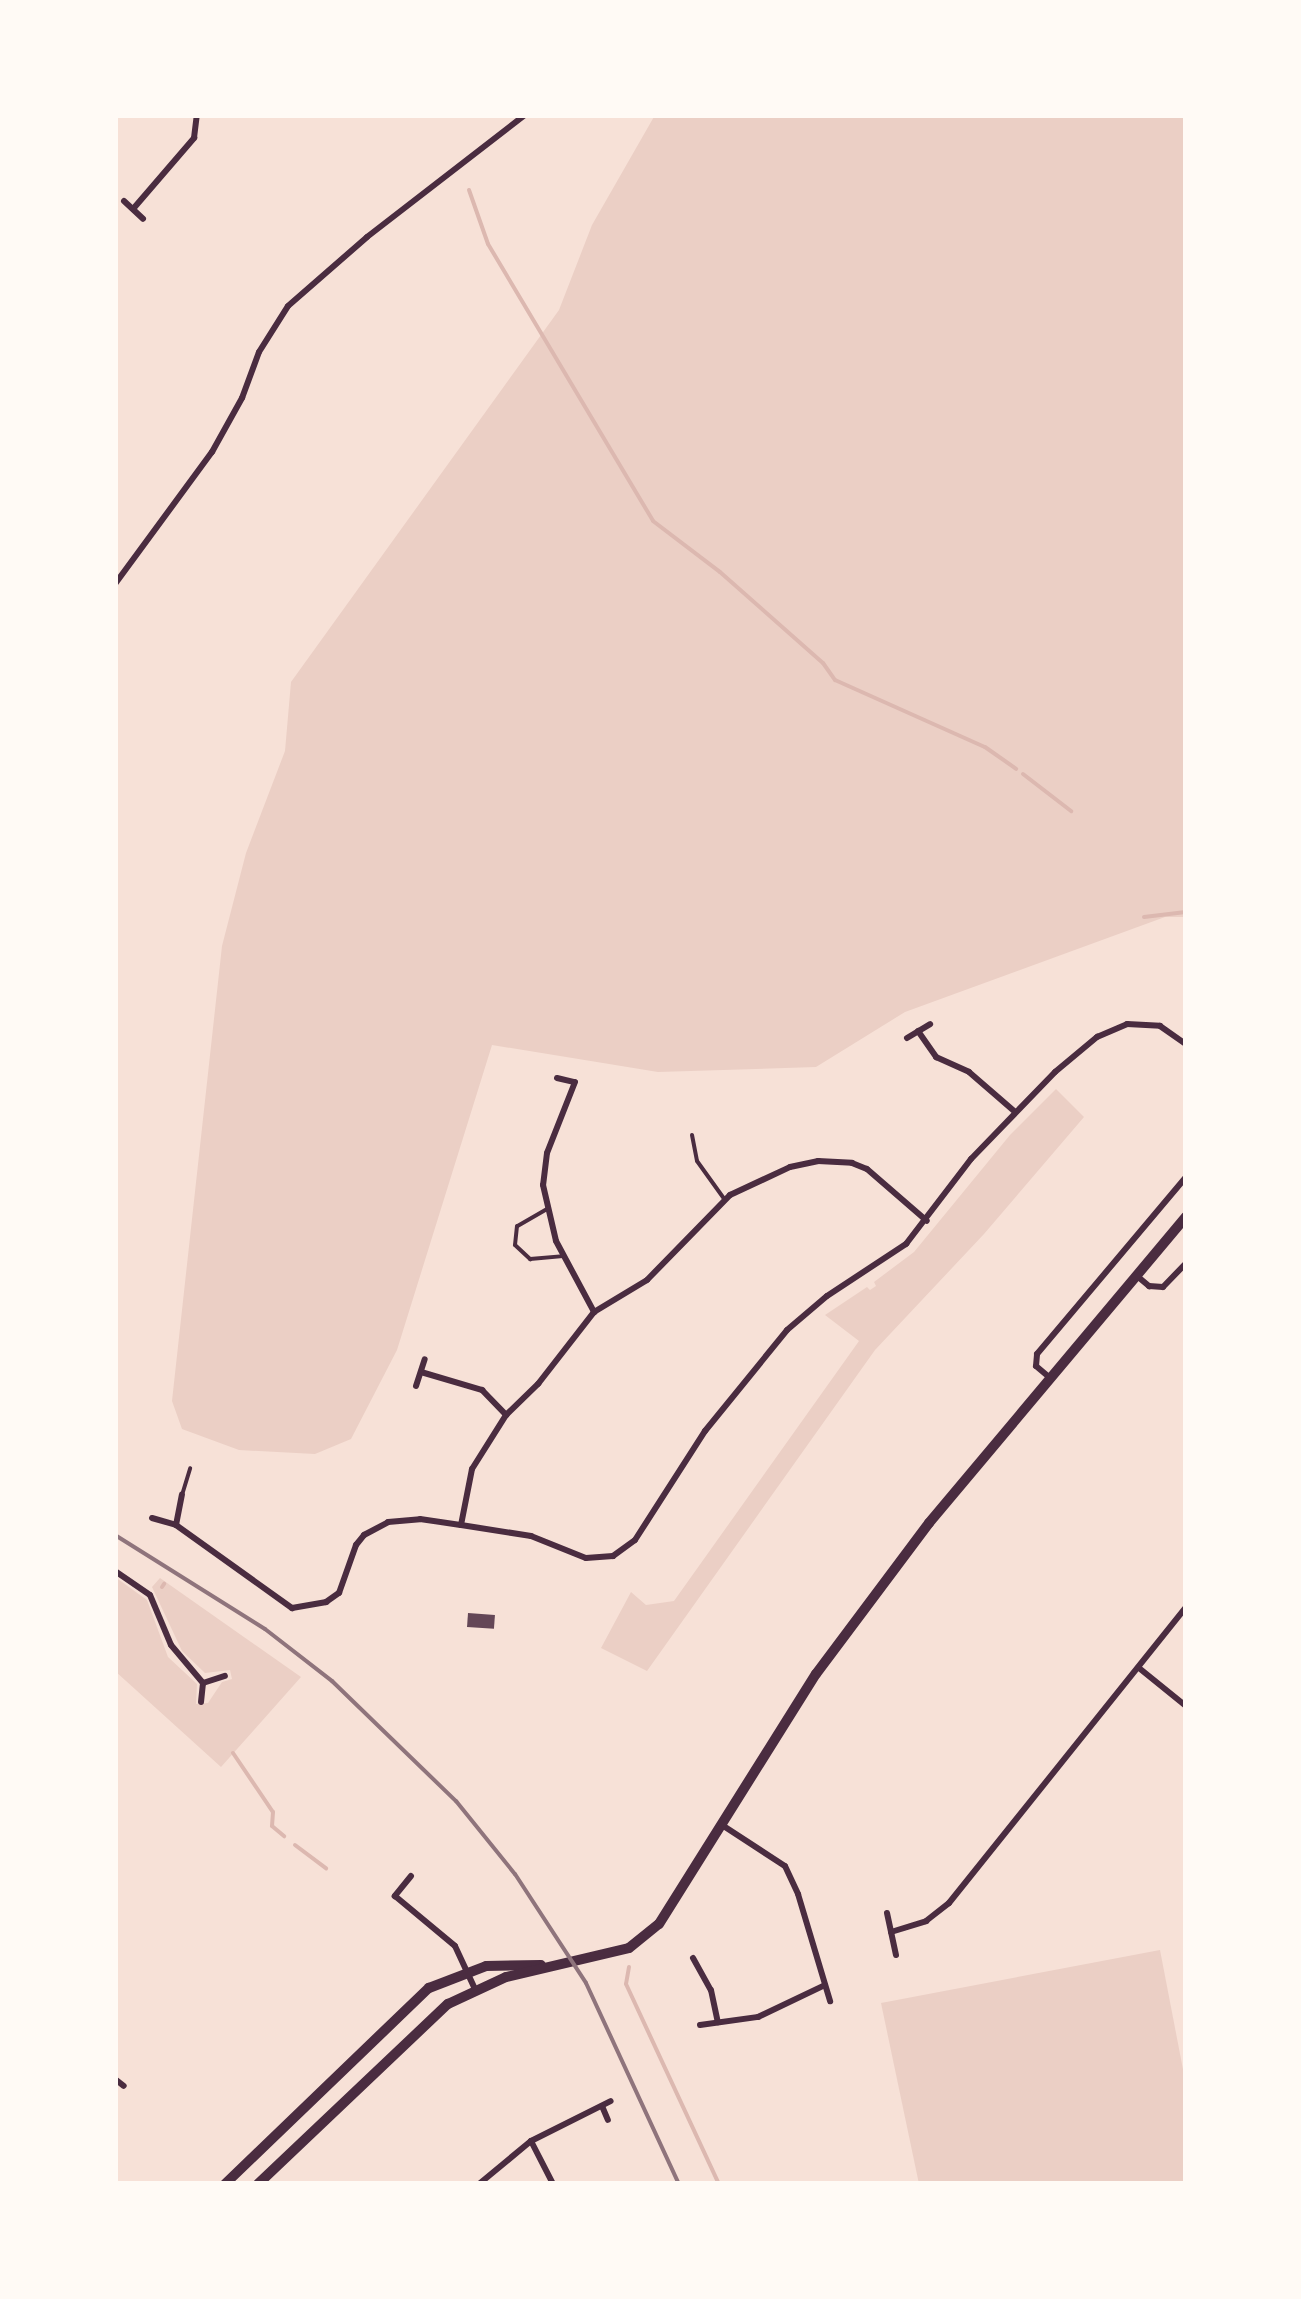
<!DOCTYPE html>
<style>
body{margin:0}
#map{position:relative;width:1301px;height:2299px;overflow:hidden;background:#f7e1d7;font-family:"Libre Baskerville",serif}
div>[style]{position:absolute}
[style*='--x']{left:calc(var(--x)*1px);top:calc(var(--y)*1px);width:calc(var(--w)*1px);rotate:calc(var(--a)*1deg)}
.green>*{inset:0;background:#ebcfc5}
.stream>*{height:4px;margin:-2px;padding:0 2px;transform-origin:2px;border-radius:2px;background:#dcb8b0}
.building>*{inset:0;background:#644757;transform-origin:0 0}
.service>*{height:4px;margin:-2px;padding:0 2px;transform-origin:2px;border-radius:2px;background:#4a2c40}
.minor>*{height:6px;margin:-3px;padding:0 3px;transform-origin:3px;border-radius:3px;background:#4a2c40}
.primary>*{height:10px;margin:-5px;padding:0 5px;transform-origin:5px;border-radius:5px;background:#4a2c40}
.rail>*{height:4px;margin:-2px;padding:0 2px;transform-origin:2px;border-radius:2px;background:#8f747c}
span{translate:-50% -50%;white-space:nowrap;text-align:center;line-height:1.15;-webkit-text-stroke:9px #fffaf5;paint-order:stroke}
.frame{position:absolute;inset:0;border:118px solid #fffaf5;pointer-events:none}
</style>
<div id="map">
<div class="green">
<i style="clip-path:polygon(655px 115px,1186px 115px,1186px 917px,1165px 917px,905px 1012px,816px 1067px,658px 1072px,492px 1045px,397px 1350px,351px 1439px,315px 1454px,239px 1450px,182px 1429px,172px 1401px,222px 946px,246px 853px,285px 751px,291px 682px,559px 310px,592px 225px)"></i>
<i style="clip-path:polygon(1056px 1089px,1084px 1117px,984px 1234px,875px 1350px,647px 1671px,601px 1648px,631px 1592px,646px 1605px,674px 1601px,859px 1341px,825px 1315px,867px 1287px,870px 1290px,876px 1286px,874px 1282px,914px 1252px,1010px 1135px)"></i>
<i style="clip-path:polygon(115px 1577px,147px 1600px,168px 1657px,197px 1684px,196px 1704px,208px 1703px,222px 1682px,232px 1679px,230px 1670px,205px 1673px,182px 1651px,152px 1587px,160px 1578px,301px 1677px,221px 1767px,115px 1671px)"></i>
<i style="clip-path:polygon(1160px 1950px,1186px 2085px,1186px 2184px,919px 2184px,881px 2003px)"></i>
</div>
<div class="stream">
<i style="--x:469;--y:190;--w:57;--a:70.6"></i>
<i style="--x:488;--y:244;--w:322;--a:59.2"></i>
<i style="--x:653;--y:521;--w:84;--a:37.3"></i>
<i style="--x:720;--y:572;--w:137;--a:41.5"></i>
<i style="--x:823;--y:663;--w:21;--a:55"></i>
<i style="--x:835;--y:680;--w:164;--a:24.1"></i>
<i style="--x:985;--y:747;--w:38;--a:35"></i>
<i style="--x:1023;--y:774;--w:61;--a:37.6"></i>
<i style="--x:1144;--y:917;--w:42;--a:-6.8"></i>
<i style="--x:162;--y:1587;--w:4;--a:-56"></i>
<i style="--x:233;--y:1753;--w:71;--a:55.9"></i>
<i style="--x:273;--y:1812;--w:14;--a:94"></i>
<i style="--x:272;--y:1826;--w:16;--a:40"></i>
<i style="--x:295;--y:1845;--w:39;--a:37"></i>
<i style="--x:629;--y:1967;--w:17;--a:100"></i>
<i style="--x:626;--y:1984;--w:221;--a:65.1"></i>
</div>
<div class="building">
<i style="left:468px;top:1613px;width:27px;height:14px;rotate:4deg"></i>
</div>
<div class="service">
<i style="--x:692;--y:1135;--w:26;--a:79"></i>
<i style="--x:697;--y:1161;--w:48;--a:54.3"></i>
<i style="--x:547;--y:1209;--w:34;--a:150"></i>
<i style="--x:517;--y:1226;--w:19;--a:96"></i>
<i style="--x:515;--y:1245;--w:21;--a:43"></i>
<i style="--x:530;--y:1259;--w:33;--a:-5"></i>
<i style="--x:182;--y:1495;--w:28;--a:-73"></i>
</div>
<div class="minor">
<i style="--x:124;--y:201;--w:26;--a:43"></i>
<i style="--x:133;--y:209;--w:94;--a:-49.3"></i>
<i style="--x:194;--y:138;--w:23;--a:-83"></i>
<i style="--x:115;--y:584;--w:164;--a:-53.7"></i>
<i style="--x:212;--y:452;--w:62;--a:-60.9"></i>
<i style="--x:242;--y:398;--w:49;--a:-69.7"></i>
<i style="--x:259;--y:352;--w:54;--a:-57.8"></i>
<i style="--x:288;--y:306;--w:105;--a:-41.1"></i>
<i style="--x:367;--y:237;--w:200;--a:-37.7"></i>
<i style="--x:918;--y:1031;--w:32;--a:55"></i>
<i style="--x:936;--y:1057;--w:36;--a:24"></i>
<i style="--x:969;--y:1072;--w:60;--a:40.9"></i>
<i style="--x:907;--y:1038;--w:27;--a:-31"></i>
<i style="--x:557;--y:1078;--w:18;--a:13"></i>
<i style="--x:575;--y:1082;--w:76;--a:111.5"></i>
<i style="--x:547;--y:1153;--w:32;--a:97"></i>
<i style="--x:543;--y:1185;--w:57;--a:76.9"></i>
<i style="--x:556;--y:1241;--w:81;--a:61.8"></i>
<i style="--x:1137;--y:1276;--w:16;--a:40"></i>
<i style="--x:1149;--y:1286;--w:14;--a:4"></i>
<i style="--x:1163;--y:1287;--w:33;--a:-46"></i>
<i style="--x:421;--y:1372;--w:64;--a:16.4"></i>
<i style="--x:482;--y:1390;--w:35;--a:46"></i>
<i style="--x:1049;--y:1377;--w:17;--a:-140"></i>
<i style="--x:1036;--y:1366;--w:12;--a:-85"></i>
<i style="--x:1037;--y:1354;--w:231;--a:-49.9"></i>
<i style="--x:416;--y:1386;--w:28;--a:-72"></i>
<i style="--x:152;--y:1518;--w:25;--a:16"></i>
<i style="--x:176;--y:1525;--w:143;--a:35.6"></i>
<i style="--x:292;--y:1608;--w:35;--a:-10"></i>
<i style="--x:326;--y:1602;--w:16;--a:-35"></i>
<i style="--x:339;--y:1593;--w:51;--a:-70.5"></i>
<i style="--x:356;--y:1545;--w:13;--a:-51"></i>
<i style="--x:364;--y:1535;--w:27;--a:-28"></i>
<i style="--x:388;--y:1522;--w:32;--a:-5"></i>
<i style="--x:420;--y:1519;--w:41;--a:8.3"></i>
<i style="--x:461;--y:1525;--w:71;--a:8.9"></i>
<i style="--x:531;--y:1536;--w:59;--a:21.8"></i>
<i style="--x:586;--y:1558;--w:27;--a:-4"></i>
<i style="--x:613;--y:1556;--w:27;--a:-36"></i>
<i style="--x:635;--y:1540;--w:130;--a:-57.3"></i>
<i style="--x:705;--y:1431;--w:130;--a:-50.9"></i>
<i style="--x:787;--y:1330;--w:52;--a:-40.4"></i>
<i style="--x:827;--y:1296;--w:95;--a:-33.4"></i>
<i style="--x:906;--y:1244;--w:107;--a:-52.6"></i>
<i style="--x:971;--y:1159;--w:121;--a:-46"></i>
<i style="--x:1055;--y:1072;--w:55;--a:-39.8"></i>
<i style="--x:1097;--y:1037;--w:33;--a:-23"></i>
<i style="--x:1127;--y:1024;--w:33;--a:3"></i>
<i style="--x:1160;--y:1026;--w:32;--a:35"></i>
<i style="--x:176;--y:1525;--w:31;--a:-79"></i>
<i style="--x:461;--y:1525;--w:57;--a:-78.9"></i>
<i style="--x:472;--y:1469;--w:64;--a:-57.8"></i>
<i style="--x:506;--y:1415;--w:45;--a:-44.1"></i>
<i style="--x:538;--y:1384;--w:91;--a:-52.1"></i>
<i style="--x:594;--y:1312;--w:62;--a:-31.1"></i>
<i style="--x:647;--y:1280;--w:119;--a:-45.7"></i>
<i style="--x:730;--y:1195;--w:66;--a:-25"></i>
<i style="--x:790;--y:1167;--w:29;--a:-12"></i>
<i style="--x:818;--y:1161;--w:34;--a:3"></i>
<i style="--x:852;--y:1163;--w:16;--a:22"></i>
<i style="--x:867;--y:1169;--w:79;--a:40.9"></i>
<i style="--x:115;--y:1571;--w:42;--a:34.4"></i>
<i style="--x:150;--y:1595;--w:54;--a:67.2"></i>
<i style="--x:171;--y:1645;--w:50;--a:49.9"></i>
<i style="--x:203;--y:1683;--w:19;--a:96"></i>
<i style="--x:1139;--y:1668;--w:60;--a:39"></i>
<i style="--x:203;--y:1683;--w:23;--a:-18"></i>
<i style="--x:722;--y:1825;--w:75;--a:33.1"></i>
<i style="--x:785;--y:1866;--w:31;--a:65"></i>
<i style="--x:798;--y:1894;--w:112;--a:73.3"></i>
<i style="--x:411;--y:1876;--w:26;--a:129"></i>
<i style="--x:395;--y:1896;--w:78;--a:39.8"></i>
<i style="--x:455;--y:1946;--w:47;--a:65.1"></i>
<i style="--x:887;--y:1913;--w:43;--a:77.9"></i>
<i style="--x:891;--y:1932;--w:37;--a:-17"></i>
<i style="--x:926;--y:1921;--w:29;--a:-38"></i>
<i style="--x:949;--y:1903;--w:379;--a:-51.3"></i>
<i style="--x:693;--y:1958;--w:37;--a:61"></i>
<i style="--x:711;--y:1990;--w:33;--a:78"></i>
<i style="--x:700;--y:2025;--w:59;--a:-7.9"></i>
<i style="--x:758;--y:2017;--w:74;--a:-25.5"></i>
<i style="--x:115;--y:2079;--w:11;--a:38"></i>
<i style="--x:602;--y:2106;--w:15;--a:67"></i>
<i style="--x:531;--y:2141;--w:48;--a:62.9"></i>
<i style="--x:479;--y:2184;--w:67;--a:-39.6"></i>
<i style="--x:531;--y:2141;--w:89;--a:-26.6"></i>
</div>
<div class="primary">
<i style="--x:225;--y:2184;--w:283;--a:-43.9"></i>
<i style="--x:429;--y:1988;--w:61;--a:-21.1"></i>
<i style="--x:486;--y:1966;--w:55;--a:-1"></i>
<i style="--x:258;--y:2184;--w:262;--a:-43.5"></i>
<i style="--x:448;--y:2004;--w:64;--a:-25"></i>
<i style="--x:506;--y:1977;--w:126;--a:-13.3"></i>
<i style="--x:629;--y:1948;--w:38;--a:-39"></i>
<i style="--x:659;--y:1924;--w:295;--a:-57.9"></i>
<i style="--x:816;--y:1674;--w:189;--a:-53.2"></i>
<i style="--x:929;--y:1523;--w:400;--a:-50"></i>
</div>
<div class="rail">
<i style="--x:115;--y:1535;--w:177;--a:32.1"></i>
<i style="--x:265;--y:1629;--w:85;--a:37.8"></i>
<i style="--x:332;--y:1681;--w:173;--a:44.1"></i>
<i style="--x:456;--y:1801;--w:94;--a:51.1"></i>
<i style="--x:515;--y:1874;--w:130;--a:56.9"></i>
<i style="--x:586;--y:1983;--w:221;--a:65.2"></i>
</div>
<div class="frame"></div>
</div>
